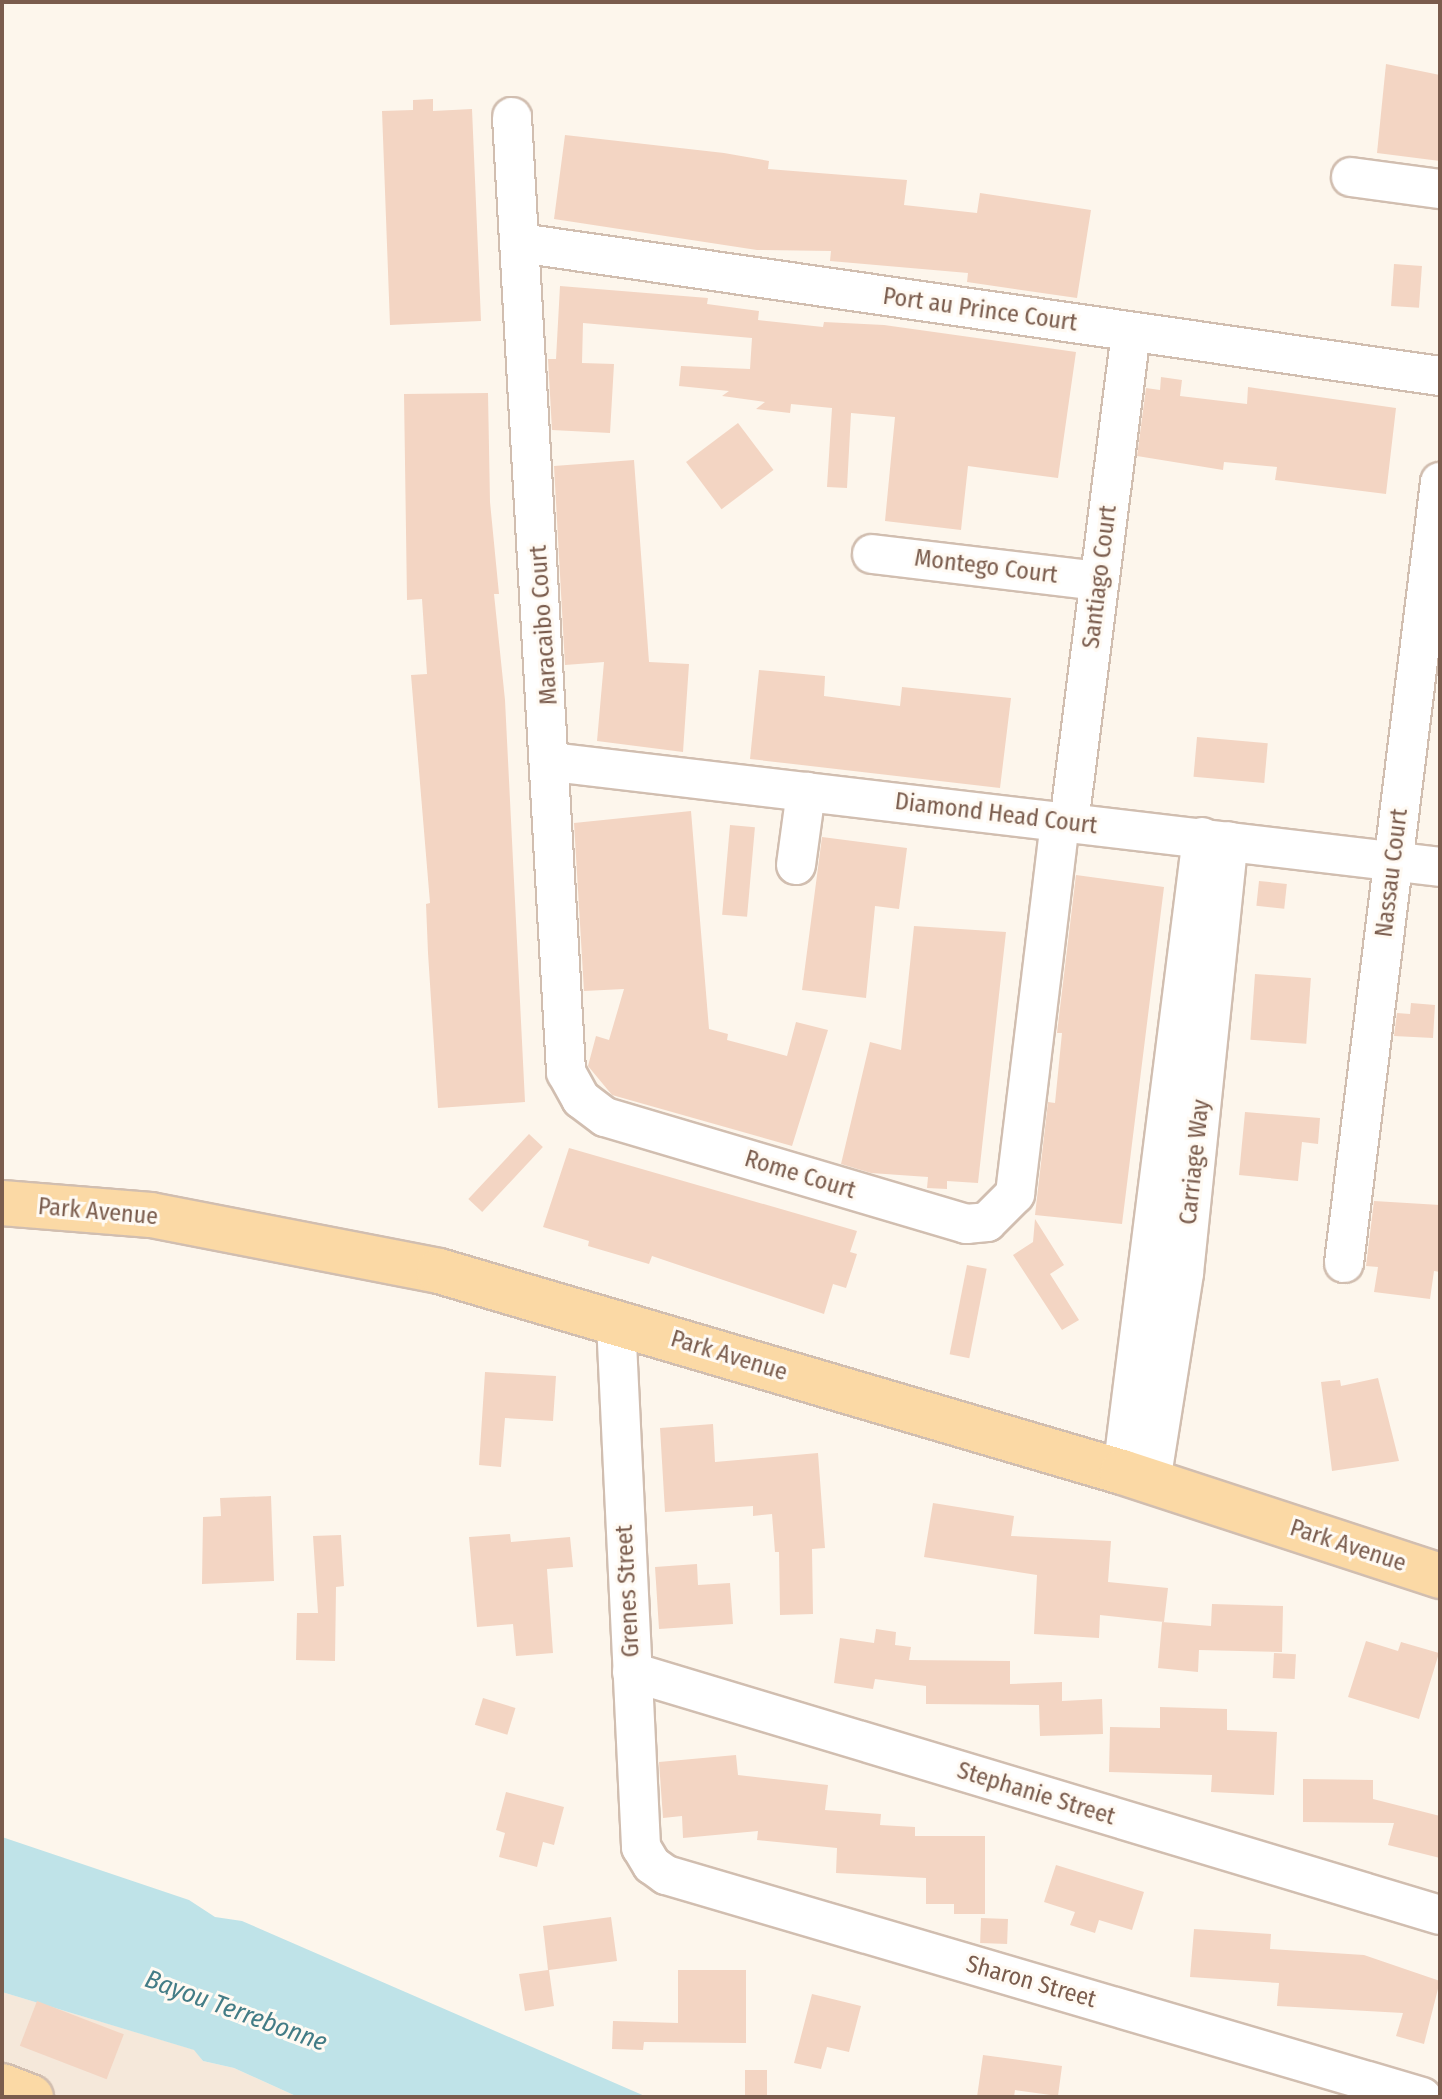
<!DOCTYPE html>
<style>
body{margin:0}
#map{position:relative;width:1442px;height:2099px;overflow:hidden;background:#fdf6ec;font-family:"Fira Sans Condensed",sans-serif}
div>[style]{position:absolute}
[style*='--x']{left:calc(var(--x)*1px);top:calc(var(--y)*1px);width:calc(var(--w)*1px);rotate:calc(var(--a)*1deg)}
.residential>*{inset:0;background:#f5e8da}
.water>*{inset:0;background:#bfe3e8}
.building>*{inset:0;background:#f3d5c3;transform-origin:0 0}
.roads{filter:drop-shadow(2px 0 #d1beb0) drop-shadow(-2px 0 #d1beb0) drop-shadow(0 2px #d1beb0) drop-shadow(0 -2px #d1beb0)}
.minor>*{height:38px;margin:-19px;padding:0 19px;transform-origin:19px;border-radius:19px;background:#fff}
.major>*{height:44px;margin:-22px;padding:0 22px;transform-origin:22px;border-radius:22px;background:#fbd9a5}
span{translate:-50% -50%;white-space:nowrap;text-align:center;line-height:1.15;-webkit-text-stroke:6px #fffaf3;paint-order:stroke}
.street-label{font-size:24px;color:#7a5c4d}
.water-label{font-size:26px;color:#437c86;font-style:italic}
.frame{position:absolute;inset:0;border:4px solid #7a5c4d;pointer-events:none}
</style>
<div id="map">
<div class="residential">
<i style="clip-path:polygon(2px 1992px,195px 2050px,203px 2061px,234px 2068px,298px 2097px,2px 2097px)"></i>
</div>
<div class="water">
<i style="clip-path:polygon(2px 1837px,189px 1900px,215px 1917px,242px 1921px,647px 2097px,298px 2097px,234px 2068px,203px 2061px,194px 2050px,2px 1992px)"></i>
</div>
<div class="building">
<i style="clip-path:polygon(1386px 64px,1440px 75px,1440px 161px,1377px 153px)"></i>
<i style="clip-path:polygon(433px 99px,433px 111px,472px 109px,481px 321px,390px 325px,382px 111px,413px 110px,413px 100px)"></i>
<i style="clip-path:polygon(565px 135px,724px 153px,769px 161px,768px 169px,907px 180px,904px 205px,977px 213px,980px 193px,1091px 210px,1077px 298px,967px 282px,968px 273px,830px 261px,831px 251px,757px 250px,554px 219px)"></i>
<i style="left:1394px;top:264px;width:28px;height:42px;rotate:4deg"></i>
<i style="clip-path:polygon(560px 286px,708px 298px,707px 304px,759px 311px,758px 320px,823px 327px,824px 322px,884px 325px,1076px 352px,1058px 478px,968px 466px,961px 530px,885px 521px,895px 417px,851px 413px,847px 488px,827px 487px,832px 408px,791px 404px,790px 413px,756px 409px,765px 402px,722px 396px,729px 391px,679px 386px,681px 366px,750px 369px,752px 338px,583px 323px,582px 363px,614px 364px,610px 433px,552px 430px,548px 359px,556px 359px)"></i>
<i style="clip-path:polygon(1161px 377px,1182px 380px,1180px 396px,1247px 404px,1248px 387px,1396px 408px,1386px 494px,1275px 480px,1277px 467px,1224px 462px,1223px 470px,1137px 456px,1146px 388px,1160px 390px)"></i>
<i style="clip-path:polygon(488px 393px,490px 502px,499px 594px,494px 594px,505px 700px,525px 1102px,438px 1108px,428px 953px,426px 904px,430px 903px,411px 675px,427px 674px,422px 599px,407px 600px,404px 394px)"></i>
<i style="left:738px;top:423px;width:59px;height:65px;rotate:53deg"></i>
<i style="clip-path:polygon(634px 460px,649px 662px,689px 664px,683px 752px,597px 741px,604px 662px,565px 665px,554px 466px)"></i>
<i style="clip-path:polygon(759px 670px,825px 676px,824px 696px,900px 706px,902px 687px,1011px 698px,1000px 788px,750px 759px)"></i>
<i style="left:1197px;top:737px;width:71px;height:40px;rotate:5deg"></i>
<i style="clip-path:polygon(691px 811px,709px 1029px,728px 1034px,727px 1040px,787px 1056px,796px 1022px,828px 1030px,792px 1146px,612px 1095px,588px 1066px,596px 1036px,609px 1040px,624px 989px,584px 991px,574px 823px)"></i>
<i style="left:730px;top:825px;width:25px;height:90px;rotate:5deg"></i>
<i style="clip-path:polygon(822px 837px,907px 848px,899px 909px,875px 906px,866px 998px,802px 990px)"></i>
<i style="clip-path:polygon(1076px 875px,1164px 887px,1122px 1224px,1035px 1215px,1048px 1102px,1055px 1103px,1062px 1033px,1057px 1033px)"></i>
<i style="left:1259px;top:881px;width:28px;height:25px;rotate:6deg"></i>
<i style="clip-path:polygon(914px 926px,1006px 932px,978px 1183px,947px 1181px,947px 1189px,927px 1188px,928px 1177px,871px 1173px,841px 1164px,870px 1042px,901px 1050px)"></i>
<i style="left:1255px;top:974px;width:56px;height:66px;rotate:4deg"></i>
<i style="clip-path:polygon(1411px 1003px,1435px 1005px,1433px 1038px,1394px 1036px,1397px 1013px,1410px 1014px)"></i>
<i style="clip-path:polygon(1245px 1112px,1320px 1118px,1318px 1144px,1302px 1142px,1298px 1181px,1239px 1175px)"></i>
<i style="left:529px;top:1134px;width:19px;height:89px;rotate:43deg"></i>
<i style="clip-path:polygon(569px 1148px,857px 1231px,850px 1252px,857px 1254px,846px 1288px,833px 1284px,824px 1314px,652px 1256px,649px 1264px,588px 1246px,589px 1241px,543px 1227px)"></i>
<i style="clip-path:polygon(1374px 1201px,1440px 1205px,1440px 1272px,1434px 1271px,1430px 1299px,1374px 1292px,1378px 1267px,1366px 1266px)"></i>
<i style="clip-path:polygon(1035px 1219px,1064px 1265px,1050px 1274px,1079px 1320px,1062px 1330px,1013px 1255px,1033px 1242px)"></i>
<i style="left:967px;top:1265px;width:20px;height:91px;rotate:11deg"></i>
<i style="clip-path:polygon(485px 1372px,556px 1376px,553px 1421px,505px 1418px,501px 1467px,479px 1465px)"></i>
<i style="clip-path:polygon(1378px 1378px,1399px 1461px,1332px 1471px,1321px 1382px,1340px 1380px,1341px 1386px)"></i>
<i style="clip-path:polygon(713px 1424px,715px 1462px,818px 1453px,825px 1548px,812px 1549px,813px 1614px,780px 1615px,779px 1552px,775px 1552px,772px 1514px,753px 1516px,753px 1506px,665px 1512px,660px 1428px)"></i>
<i style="clip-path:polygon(271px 1496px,274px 1581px,202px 1584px,203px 1517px,221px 1516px,220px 1498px)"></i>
<i style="clip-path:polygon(933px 1503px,1014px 1516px,1011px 1536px,1111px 1541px,1108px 1582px,1168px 1588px,1164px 1622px,1100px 1615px,1099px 1638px,1034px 1634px,1037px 1575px,924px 1557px)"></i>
<i style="clip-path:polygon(510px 1534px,511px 1542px,570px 1537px,573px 1567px,547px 1569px,553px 1653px,516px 1656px,513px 1624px,477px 1627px,469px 1537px)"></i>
<i style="clip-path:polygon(341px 1535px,344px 1586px,336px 1587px,335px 1661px,296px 1660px,297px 1613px,318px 1613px,313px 1536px)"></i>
<i style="clip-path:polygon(697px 1564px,698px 1585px,730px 1583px,733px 1624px,659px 1629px,655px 1567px)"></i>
<i style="clip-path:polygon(1212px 1604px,1283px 1606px,1282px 1652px,1199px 1650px,1198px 1672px,1158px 1668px,1162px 1622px,1211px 1626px)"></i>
<i style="clip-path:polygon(876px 1629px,896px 1632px,895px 1645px,911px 1647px,909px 1660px,1010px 1661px,1010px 1684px,1062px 1682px,1062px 1701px,1102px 1699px,1103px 1734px,1040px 1736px,1039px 1705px,926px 1704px,926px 1686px,875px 1679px,873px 1689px,834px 1683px,840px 1638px,874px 1643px)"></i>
<i style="clip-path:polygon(1366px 1641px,1398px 1651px,1401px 1642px,1439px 1653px,1419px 1719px,1348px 1697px)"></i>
<i style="left:1274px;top:1653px;width:22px;height:25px;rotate:3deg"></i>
<i style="left:483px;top:1698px;width:34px;height:28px;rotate:17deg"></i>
<i style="clip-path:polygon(1160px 1707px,1227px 1709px,1227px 1730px,1277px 1732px,1274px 1795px,1211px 1792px,1212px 1775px,1109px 1772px,1110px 1727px,1160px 1728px)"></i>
<i style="clip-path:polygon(736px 1755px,738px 1775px,828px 1785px,825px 1810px,881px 1814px,880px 1825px,915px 1827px,915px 1836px,985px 1836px,985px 1914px,954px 1914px,954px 1904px,926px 1904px,926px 1878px,836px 1873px,837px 1848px,757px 1840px,758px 1831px,683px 1838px,682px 1816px,663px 1818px,659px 1762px)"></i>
<i style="clip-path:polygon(1303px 1779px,1373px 1780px,1373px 1799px,1440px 1816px,1440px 1858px,1388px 1845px,1394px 1823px,1303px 1822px)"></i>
<i style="clip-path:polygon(506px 1792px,564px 1807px,554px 1845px,543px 1842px,537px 1867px,499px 1857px,505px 1833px,496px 1830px)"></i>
<i style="clip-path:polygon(1056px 1865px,1144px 1892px,1132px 1930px,1099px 1920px,1095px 1933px,1070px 1925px,1075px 1912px,1044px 1902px)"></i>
<i style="clip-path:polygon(611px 1917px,617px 1961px,549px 1970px,554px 2006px,525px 2011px,519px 1974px,548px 1970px,543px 1926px)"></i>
<i style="left:981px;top:1918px;width:27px;height:25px;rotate:2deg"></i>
<i style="clip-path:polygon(1194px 1929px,1271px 1934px,1270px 1949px,1364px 1955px,1440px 1981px,1424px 2044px,1396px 2036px,1403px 2013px,1277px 2006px,1279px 1983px,1190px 1977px)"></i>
<i style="clip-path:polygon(678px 1970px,746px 1970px,746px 2043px,644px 2042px,643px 2050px,612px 2049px,613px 2021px,678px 2023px)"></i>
<i style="clip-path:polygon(812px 1994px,861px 2006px,849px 2052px,827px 2047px,821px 2069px,794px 2063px)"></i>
<i style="left:37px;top:2001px;width:93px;height:48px;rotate:21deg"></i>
<i style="clip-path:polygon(983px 2055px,1062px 2066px,1058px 2096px,1015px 2090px,1014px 2097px,977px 2097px)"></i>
<i style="left:745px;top:2070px;width:22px;height:27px"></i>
</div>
<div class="roads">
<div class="minor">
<i style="--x:512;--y:117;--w:957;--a:86.76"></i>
<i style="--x:566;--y:1072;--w:31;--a:61"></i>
<i style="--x:581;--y:1099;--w:30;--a:37"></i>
<i style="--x:605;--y:1117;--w:377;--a:16.5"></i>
<i style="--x:966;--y:1224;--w:21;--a:-5"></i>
<i style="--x:987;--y:1222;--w:40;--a:-45"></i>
<i style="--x:1015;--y:1194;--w:376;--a:-83.1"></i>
<i style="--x:1351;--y:177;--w:90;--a:7.7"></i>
<i style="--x:520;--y:243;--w:930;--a:8.23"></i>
<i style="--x:872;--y:554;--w:229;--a:6.8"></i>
<i style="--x:552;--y:762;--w:894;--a:6.74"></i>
<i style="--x:1069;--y:823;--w:495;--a:-82.8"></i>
<i style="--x:796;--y:865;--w:74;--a:-82.2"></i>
<i style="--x:1344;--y:1263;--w:787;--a:-82.99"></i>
<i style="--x:616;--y:1322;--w:526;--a:87.27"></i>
<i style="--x:641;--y:1847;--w:21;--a:59"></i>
<i style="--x:652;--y:1865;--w:17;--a:36"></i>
<i style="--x:666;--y:1875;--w:788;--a:16.36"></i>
<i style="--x:1122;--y:1472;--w:640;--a:-82.82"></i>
<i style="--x:1151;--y:1482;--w:212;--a:-81"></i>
<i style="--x:1184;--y:1273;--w:434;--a:-84.1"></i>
<i style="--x:632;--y:1672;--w:844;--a:16.74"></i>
</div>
<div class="major">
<i style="--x:2;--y:1203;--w:149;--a:4.6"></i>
<i style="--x:151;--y:1215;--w:293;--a:11"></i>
<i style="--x:439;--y:1271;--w:712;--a:16.4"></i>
<i style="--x:1122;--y:1472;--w:335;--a:18.1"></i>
<i style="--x:2;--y:2086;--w:31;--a:21"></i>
</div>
</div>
<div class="street-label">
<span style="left:980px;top:310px;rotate:8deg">Port au Prince Court</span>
<span style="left:986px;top:567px;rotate:7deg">Montego Court</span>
<span style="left:1100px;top:577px;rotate:-83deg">Santiago Court</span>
<span style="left:544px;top:625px;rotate:-94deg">Maracaibo Court</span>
<span style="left:996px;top:814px;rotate:7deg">Diamond Head Court</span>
<span style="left:1392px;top:873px;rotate:-83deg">Nassau Court</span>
<span style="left:1195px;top:1162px;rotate:-84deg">Carriage Way</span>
<span style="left:800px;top:1175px;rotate:17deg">Rome Court</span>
<span style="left:98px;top:1212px;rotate:5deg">Park Avenue</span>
<span style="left:729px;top:1356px;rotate:17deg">Park Avenue</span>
<span style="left:1348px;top:1546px;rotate:18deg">Park Avenue</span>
<span style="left:628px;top:1591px;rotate:-93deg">Grenes Street</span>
<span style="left:1036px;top:1794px;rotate:17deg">Stephanie Street</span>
<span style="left:1031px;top:1982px;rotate:16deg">Sharon Street</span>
</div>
<div class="water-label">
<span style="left:236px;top:2011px;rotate:20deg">Bayou Terrebonne</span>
</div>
<div class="frame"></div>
</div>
